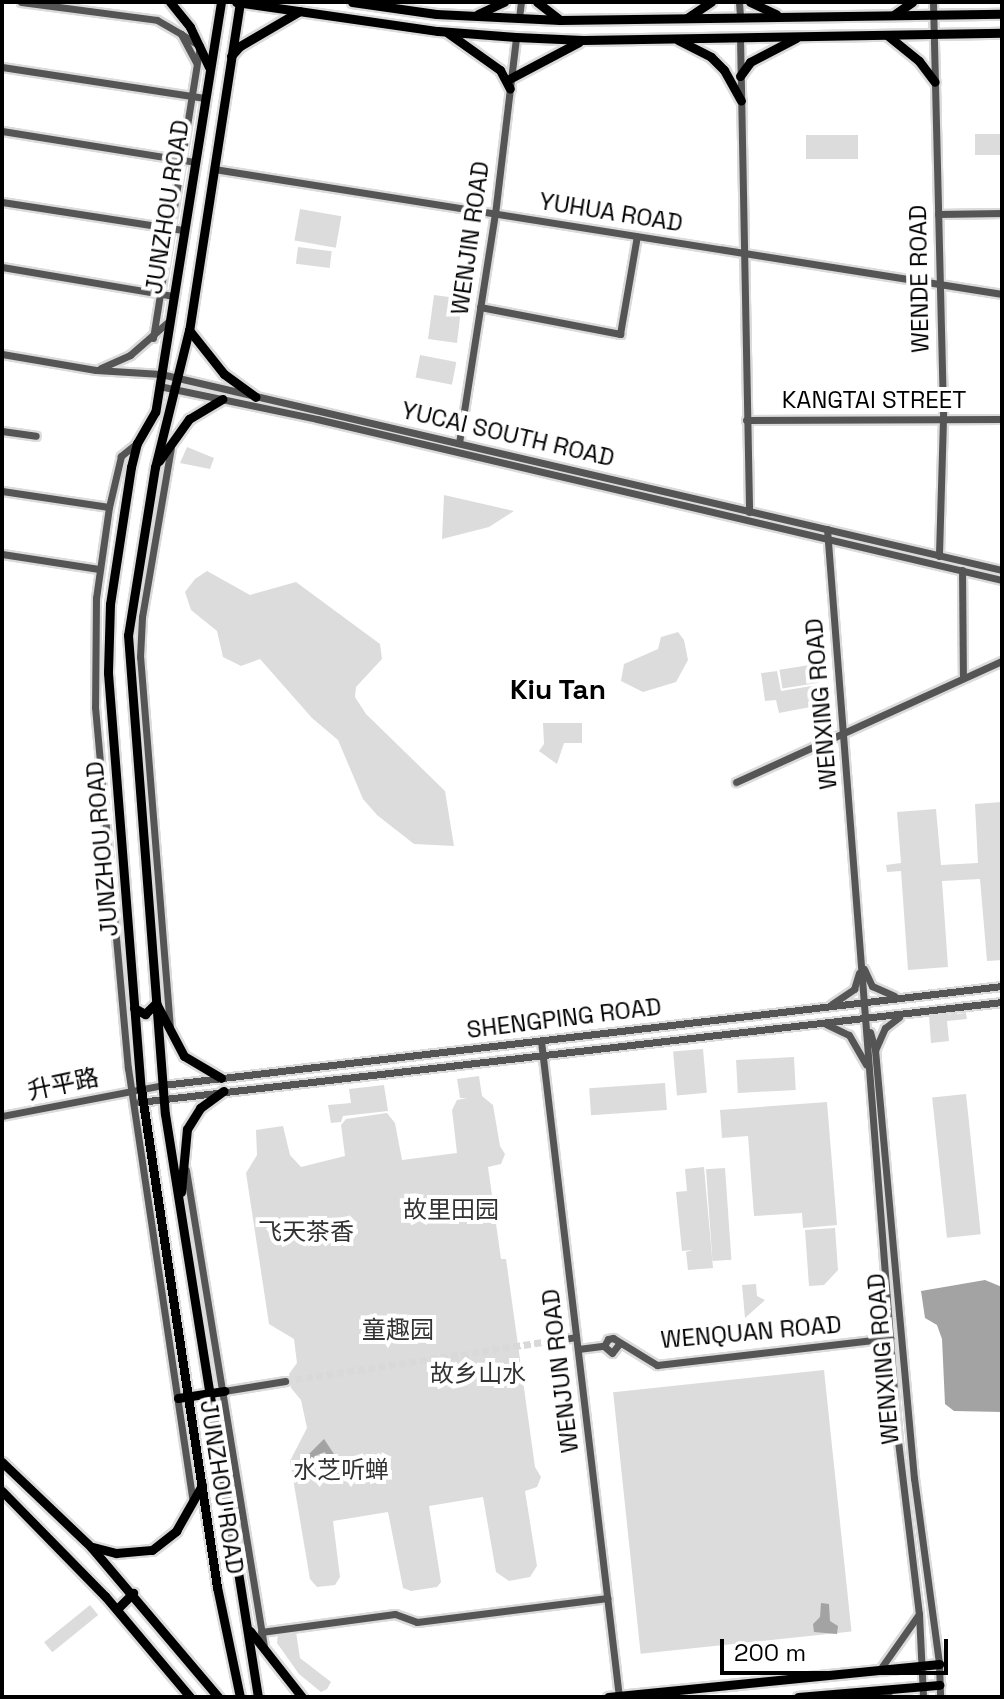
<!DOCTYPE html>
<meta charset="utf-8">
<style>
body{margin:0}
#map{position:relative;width:1004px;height:1699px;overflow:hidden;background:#fff;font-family:"Space Grotesk","Noto Sans SC",sans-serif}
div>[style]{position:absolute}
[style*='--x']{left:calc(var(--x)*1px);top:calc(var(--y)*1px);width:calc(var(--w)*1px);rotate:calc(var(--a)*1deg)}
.green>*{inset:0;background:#dcdcdc;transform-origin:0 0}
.water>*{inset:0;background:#a3a3a3}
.minor-tunnel>*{height:7px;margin-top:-3.5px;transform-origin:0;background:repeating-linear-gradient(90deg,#d9d9d9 0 7px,transparent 0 10.5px)}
.roads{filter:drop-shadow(2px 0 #dbdbdb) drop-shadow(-2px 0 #dbdbdb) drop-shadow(0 2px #dbdbdb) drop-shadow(0 -2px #dbdbdb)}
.minor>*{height:7px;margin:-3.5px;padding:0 3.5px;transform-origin:3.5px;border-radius:3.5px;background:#555}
.major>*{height:9px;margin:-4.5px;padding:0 4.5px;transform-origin:4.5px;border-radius:4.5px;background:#000}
span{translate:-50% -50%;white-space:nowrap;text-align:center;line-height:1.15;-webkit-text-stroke:8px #fff;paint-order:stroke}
.street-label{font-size:24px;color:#000}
.park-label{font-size:24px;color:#333}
.quarter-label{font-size:28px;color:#000;font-weight:700}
.frame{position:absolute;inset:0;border:4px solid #000;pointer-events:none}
.scale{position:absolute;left:720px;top:1639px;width:228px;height:36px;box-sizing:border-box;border:4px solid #000;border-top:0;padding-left:10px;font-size:24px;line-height:28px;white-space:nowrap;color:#000;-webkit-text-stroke:6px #fff;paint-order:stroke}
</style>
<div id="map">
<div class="green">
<i style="left:975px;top:134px;width:27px;height:21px"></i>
<i style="left:806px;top:135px;width:52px;height:24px"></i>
<i style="left:300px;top:209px;width:42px;height:32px;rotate:10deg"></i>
<i style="left:298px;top:247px;width:34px;height:17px;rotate:7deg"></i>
<i style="clip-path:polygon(451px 282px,464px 284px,457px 343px,428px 339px,434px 295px,449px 297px)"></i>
<i style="left:420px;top:355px;width:37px;height:23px;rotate:11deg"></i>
<i style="clip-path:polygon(187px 447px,214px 458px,210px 469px,180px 463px)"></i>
<i style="clip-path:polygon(444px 495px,514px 511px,489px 527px,442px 539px)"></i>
<i style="clip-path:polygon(207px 571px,250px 595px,296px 582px,380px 644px,382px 659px,356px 687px,355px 697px,366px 714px,445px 791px,454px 846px,414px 844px,377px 815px,363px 799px,338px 740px,312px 718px,260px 659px,241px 666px,223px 657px,217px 631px,191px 610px,185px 592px,195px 579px)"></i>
<i style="clip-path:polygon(678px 632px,684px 640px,688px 660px,676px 682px,643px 692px,621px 681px,624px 664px,658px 649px,661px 637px)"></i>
<i style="left:816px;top:664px;width:19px;height:37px;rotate:81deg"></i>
<i style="clip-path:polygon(777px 671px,781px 691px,818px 685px,821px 705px,779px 713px,776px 700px,765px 701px,761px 673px)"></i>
<i style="clip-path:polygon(543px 723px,582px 723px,582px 743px,564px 743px,557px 764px,539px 751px,544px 744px)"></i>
<i style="clip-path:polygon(1002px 802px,1002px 960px,987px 961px,980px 879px,942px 881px,948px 967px,908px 970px,901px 871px,887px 872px,886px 865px,901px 863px,897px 812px,936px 809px,941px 865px,978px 863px,975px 804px)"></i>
<i style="clip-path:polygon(966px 1013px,967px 1019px,947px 1021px,949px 1041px,931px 1043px,929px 1016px)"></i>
<i style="left:703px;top:1049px;width:44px;height:30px;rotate:85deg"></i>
<i style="left:794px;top:1057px;width:33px;height:58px;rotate:87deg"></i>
<i style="clip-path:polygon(479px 1076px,482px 1096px,493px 1105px,500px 1146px,505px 1154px,501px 1164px,488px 1167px,501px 1259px,506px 1259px,535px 1467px,541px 1477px,537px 1487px,525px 1491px,537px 1566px,530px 1577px,509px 1581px,496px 1572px,483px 1497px,429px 1506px,441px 1582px,437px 1587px,411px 1591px,403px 1588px,388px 1512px,333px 1521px,340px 1577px,335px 1585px,317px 1587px,310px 1579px,290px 1461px,307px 1428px,301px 1400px,291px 1388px,289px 1374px,297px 1363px,294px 1339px,269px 1324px,246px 1173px,257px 1155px,256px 1130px,283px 1126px,290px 1155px,301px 1167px,345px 1156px,341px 1125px,346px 1119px,387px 1113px,395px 1123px,402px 1160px,457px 1153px,452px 1110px,457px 1100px,467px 1098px,460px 1098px,457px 1079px)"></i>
<i style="left:665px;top:1083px;width:27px;height:76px;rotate:86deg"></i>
<i style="clip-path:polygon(384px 1085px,388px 1111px,343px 1116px,341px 1122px,331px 1123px,328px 1105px,351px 1103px,349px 1089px)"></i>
<i style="left:966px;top:1094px;width:141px;height:34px;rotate:84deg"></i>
<i style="clip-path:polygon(827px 1102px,837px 1225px,803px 1228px,802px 1213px,754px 1216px,748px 1136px,722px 1138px,720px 1110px)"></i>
<i style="clip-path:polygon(704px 1167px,713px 1268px,688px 1270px,686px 1252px,693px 1250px,682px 1251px,676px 1192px,687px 1191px,685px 1169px)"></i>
<i style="left:725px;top:1168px;width:92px;height:19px;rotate:86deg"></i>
<i style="clip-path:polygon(835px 1228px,838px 1270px,824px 1285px,809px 1286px,805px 1230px)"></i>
<i style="clip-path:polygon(756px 1284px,757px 1296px,765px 1300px,745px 1318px,742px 1285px)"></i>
<i style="left:824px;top:1370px;width:263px;height:212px;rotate:84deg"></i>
<i style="left:90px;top:1605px;width:13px;height:59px;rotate:51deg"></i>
<i style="clip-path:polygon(296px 1632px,300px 1658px,331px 1682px,327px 1689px,321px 1692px,299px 1674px,277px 1643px,278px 1634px)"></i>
</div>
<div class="water">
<i style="clip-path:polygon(985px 1280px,1002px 1287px,1002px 1412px,954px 1411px,945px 1404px,942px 1339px,937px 1325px,925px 1318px,921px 1291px)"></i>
<i style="clip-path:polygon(324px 1439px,338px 1460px,332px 1472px,325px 1452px,315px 1456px,311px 1467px,307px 1464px,308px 1455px)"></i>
<i style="clip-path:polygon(821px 1603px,829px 1604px,830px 1621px,838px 1626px,837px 1634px,814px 1632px,813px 1624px,820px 1617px)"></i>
</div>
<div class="minor-tunnel">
<i style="--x:285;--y:1381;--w:269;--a:-8.6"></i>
</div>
<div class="roads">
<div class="minor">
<i style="--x:21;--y:2;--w:137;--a:7.5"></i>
<i style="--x:157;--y:20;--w:28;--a:30"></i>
<i style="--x:181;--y:34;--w:32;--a:62"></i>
<i style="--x:739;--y:2;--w:16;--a:86"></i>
<i style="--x:933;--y:2;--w:417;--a:88.6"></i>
<i style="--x:943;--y:419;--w:137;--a:91.7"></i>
<i style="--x:519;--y:18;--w:16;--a:-83"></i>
<i style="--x:740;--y:37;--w:475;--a:88.9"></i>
<i style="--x:2;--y:67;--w:205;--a:8.7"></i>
<i style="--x:2;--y:131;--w:195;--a:9.1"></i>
<i style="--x:214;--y:169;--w:798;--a:9.01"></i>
<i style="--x:2;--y:202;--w:183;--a:8.8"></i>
<i style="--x:938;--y:214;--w:64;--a:-0.9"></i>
<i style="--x:2;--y:267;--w:173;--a:9.6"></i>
<i style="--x:480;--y:307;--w:143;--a:10.9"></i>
<i style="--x:620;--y:334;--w:99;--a:-80.2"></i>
<i style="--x:153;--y:338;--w:296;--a:-80.9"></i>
<i style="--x:200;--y:46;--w:22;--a:-148"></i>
<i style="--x:2;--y:354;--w:95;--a:9.7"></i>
<i style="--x:96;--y:370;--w:65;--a:3.5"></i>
<i style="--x:161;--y:374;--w:864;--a:13.12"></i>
<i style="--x:101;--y:368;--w:32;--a:-24"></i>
<i style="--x:130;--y:355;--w:50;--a:-41"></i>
<i style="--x:159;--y:386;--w:161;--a:11.8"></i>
<i style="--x:317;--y:419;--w:704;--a:13.23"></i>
<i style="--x:746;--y:420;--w:256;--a:-0.2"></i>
<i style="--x:2;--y:431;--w:34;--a:8"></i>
<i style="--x:137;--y:443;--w:21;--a:141"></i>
<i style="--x:121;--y:456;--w:52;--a:103.2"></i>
<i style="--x:109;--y:507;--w:92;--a:98.1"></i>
<i style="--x:96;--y:598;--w:109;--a:90.5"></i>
<i style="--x:95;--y:707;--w:363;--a:84.8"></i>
<i style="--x:128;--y:1068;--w:438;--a:81.5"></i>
<i style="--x:459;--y:443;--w:232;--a:-81.1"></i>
<i style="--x:495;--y:214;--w:178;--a:-83.2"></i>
<i style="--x:2;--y:491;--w:108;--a:8.5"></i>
<i style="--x:827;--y:529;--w:915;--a:85.55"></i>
<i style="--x:898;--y:1441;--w:174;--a:83.1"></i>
<i style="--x:919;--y:1614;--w:83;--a:87.2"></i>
<i style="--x:2;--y:554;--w:98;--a:8.8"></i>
<i style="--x:962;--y:570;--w:108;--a:89.5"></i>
<i style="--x:736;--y:782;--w:292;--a:-24.5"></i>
<i style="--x:864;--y:969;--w:19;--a:65"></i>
<i style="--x:872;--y:986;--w:24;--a:24"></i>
<i style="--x:832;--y:1004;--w:27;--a:-34"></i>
<i style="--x:854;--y:989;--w:17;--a:-73"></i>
<i style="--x:826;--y:1024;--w:25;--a:26"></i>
<i style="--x:849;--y:1035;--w:34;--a:60"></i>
<i style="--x:170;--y:1028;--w:372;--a:-94.6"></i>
<i style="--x:140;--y:657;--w:40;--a:-87.1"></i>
<i style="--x:142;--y:617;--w:171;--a:-80.3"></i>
<i style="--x:870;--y:1032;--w:19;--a:74"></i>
<i style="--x:875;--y:1050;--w:430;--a:84.8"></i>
<i style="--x:914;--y:1478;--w:188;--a:82.3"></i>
<i style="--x:939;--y:1664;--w:33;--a:88"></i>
<i style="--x:541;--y:1041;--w:661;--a:83.22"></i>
<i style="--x:876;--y:1048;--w:22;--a:-66"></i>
<i style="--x:885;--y:1028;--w:18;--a:-38"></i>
<i style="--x:139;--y:1102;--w:869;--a:-6.61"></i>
<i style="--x:2;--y:1116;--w:164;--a:-10.9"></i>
<i style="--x:163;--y:1085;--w:845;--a:-6.73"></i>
<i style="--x:186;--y:1170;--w:484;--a:80.7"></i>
<i style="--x:551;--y:1341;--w:25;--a:-9"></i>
<i style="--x:619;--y:1344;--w:11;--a:128"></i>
<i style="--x:612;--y:1353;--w:11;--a:-139"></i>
<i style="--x:604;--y:1346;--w:8;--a:-60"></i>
<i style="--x:608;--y:1339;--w:5;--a:-11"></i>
<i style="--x:613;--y:1338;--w:52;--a:31.5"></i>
<i style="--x:657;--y:1365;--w:235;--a:-6.6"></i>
<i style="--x:578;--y:1349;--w:26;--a:-7"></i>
<i style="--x:224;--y:1391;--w:62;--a:-9.3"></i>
<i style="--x:261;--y:1632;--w:135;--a:-7.7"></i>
<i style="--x:395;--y:1614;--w:23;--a:20"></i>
<i style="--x:417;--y:1622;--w:192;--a:-7.2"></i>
<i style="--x:881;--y:1668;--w:66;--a:-54.9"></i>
<i style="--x:878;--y:1690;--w:14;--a:30"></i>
</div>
<div class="major">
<i style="--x:170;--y:2;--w:32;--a:51"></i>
<i style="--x:190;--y:27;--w:44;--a:64.6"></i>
<i style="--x:221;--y:2;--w:415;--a:99.1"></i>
<i style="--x:155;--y:412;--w:36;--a:120"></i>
<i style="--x:137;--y:443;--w:25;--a:104"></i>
<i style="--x:131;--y:467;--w:139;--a:98.7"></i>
<i style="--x:110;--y:604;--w:69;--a:91.7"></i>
<i style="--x:108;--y:673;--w:417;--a:85.5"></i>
<i style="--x:141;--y:1089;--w:504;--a:81.32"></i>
<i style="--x:217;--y:1587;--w:112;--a:78.2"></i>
<i style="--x:236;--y:2;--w:204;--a:8.2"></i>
<i style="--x:438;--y:31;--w:78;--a:4.4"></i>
<i style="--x:516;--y:37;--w:67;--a:2.6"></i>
<i style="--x:583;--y:40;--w:419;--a:-1"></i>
<i style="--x:240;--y:2;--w:332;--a:98.8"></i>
<i style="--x:189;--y:330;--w:141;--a:103.9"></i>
<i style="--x:155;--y:467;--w:170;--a:99.1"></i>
<i style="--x:128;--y:635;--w:480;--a:85.6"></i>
<i style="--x:165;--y:1114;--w:590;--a:80.94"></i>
<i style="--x:352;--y:2;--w:85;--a:8.1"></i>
<i style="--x:436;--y:14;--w:124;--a:2.8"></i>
<i style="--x:560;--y:20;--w:442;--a:-0.8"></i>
<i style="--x:537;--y:2;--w:29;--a:38"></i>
<i style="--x:750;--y:2;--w:29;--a:25"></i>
<i style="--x:478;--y:14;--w:29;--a:-25"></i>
<i style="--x:895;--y:14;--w:21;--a:-35"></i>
<i style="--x:687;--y:18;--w:29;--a:-34"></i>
<i style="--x:448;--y:33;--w:64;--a:35.4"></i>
<i style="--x:500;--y:70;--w:21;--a:62"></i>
<i style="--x:887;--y:35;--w:41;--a:39.1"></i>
<i style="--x:919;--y:61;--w:26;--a:53"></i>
<i style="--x:678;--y:40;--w:37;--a:27"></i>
<i style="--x:711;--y:57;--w:18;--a:45"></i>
<i style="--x:724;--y:70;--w:35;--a:61"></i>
<i style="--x:231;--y:56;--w:13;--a:-48"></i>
<i style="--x:240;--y:46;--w:69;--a:-30.3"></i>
<i style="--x:740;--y:76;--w:17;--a:-54"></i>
<i style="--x:750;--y:62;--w:52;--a:-27.6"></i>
<i style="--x:511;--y:78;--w:77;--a:-27.9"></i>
<i style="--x:189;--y:330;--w:56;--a:51.5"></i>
<i style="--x:224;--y:374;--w:39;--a:36"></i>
<i style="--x:159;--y:461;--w:52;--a:-54.5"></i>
<i style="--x:189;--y:419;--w:39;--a:-31"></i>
<i style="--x:134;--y:1008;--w:13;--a:29"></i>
<i style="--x:145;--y:1014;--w:16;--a:-45"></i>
<i style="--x:156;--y:1003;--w:60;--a:62.2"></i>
<i style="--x:184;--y:1056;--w:43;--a:30.7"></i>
<i style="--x:181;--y:1192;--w:63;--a:-84.6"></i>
<i style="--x:187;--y:1129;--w:25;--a:-58"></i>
<i style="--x:200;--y:1108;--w:29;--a:-36"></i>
<i style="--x:178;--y:1398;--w:47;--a:-8.7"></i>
<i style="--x:2;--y:1462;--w:123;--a:43.7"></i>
<i style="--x:91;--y:1547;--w:197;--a:49.7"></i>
<i style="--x:2;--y:1491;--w:147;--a:45.6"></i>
<i style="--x:105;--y:1596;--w:132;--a:49.9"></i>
<i style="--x:93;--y:1547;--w:24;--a:15"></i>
<i style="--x:116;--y:1553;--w:36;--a:-5"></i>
<i style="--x:152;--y:1550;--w:31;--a:-38"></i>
<i style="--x:176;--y:1531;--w:53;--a:-60.5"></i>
<i style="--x:117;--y:1609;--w:23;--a:-45"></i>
<i style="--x:250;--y:1631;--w:84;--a:51.8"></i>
<i style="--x:608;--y:1697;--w:333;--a:-5.7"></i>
<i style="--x:798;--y:1697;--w:142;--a:-4.9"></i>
</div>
</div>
<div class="street-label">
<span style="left:167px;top:207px;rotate:-81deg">JUNZHOU ROAD</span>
<span style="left:611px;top:212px;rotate:9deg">YUHUA ROAD</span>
<span style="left:470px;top:238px;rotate:-82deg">WENJIN ROAD</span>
<span style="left:919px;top:279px;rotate:-91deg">WENDE ROAD</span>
<span style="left:874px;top:400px">KANGTAI STREET</span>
<span style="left:508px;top:434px;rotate:13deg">YUCAI SOUTH ROAD</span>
<span style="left:821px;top:704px;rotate:-95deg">WENXING ROAD</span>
<span style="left:102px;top:849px;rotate:-95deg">JUNZHOU ROAD</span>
<span style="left:564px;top:1018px;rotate:-7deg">SHENGPING ROAD</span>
<span style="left:63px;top:1084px;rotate:-12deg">升平路</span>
<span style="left:751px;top:1332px;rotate:-5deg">WENQUAN ROAD</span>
<span style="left:883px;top:1359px;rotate:-95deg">WENXING ROAD</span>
<span style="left:560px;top:1371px;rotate:-97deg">WENJUN ROAD</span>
<span style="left:222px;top:1487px;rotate:81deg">JUNZHOU ROAD</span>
</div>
<div class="park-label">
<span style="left:451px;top:1210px">故里田园</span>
<span style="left:306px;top:1232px">飞天茶香</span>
<span style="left:398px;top:1330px">童趣园</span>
<span style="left:478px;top:1374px">故乡山水</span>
<span style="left:341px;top:1470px">水芝听蝉</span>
</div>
<div class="quarter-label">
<span style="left:558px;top:689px">Kiu Tan</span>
</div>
<div class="frame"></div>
<div class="scale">200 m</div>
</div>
